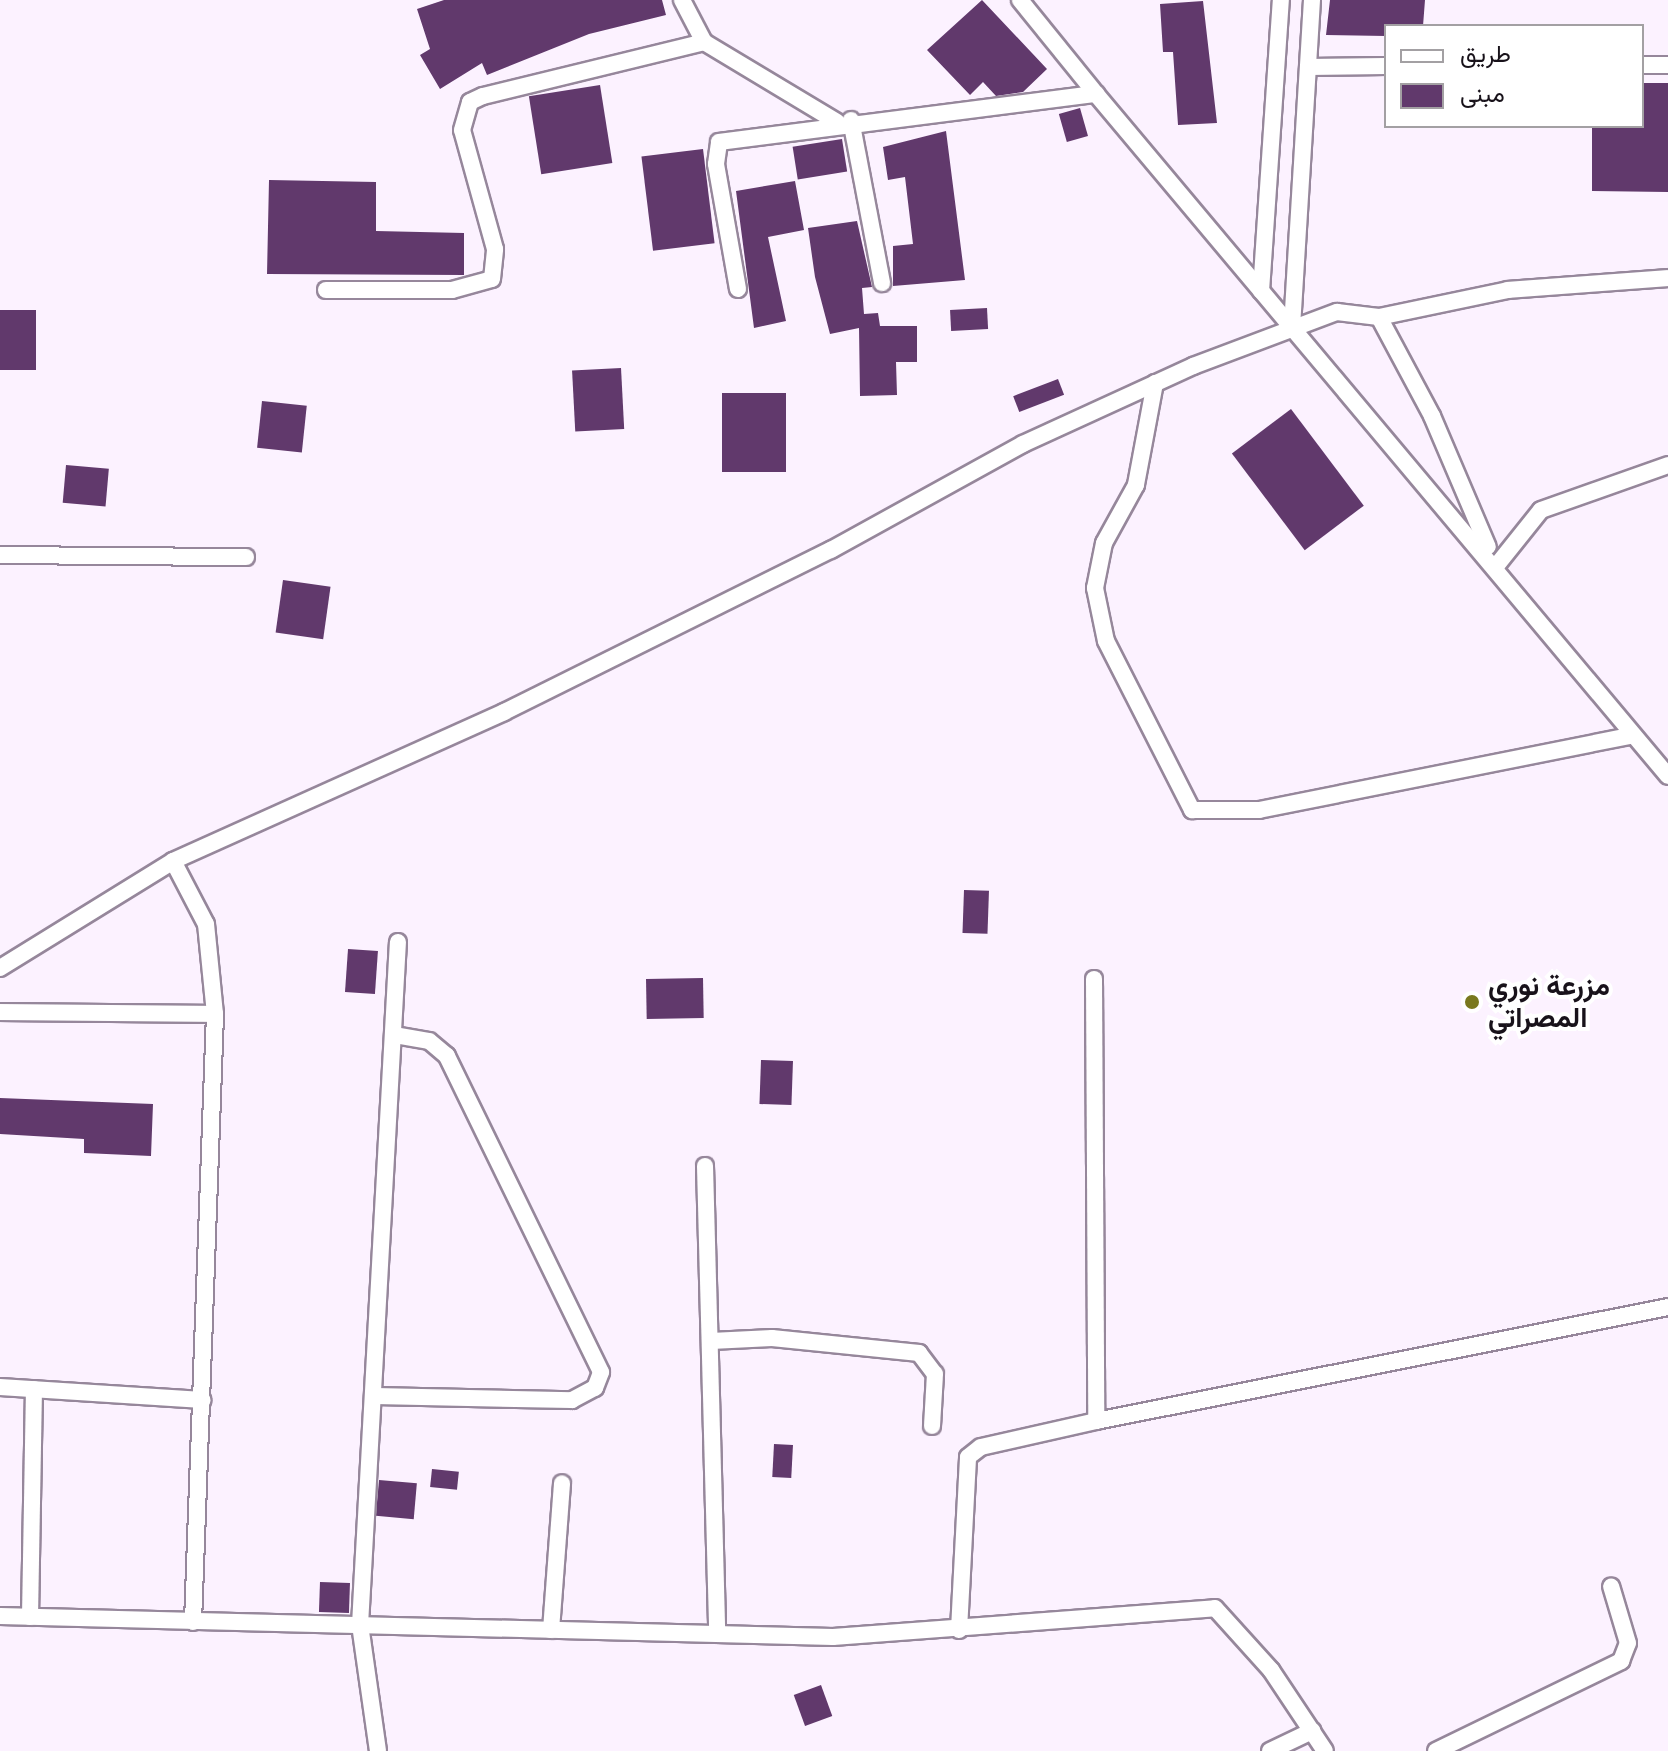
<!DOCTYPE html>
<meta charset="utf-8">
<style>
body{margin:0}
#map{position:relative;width:1668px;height:1751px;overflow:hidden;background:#fcf2ff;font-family:"Times New Roman",Vazirmatn,serif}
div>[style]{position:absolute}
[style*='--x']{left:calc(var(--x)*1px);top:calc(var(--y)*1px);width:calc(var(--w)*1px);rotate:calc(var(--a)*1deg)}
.building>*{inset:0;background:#61396c;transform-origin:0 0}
.roads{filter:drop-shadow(2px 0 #96879b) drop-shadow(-2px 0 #96879b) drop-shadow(0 2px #96879b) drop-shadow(0 -2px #96879b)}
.minor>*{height:16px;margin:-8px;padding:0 8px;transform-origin:8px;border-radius:8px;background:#fff}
.dots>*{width:22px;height:22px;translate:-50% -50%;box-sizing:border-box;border:4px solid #fff;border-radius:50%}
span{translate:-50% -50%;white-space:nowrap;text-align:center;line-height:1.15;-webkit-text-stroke:8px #fff;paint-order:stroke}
.poi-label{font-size:28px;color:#18121a;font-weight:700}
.left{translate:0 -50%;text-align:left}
.legend{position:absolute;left:1384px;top:24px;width:260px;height:104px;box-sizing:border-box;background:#fff;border:2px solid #a3a0a3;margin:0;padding:10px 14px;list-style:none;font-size:24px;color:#18121a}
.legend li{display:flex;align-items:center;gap:16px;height:40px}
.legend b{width:40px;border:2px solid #a3a0a3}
</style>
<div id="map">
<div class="building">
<i style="clip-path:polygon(444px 0,662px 0,666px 15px,589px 34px,487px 75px,482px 63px,440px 89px,420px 55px,430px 49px,417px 9px)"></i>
<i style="clip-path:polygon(982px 0,1047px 69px,1023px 92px,996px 96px,983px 82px,970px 95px,927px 50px)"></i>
<i style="clip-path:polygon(1330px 0,1425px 0,1423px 26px,1386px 26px,1386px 36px,1326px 35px)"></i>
<i style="clip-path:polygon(1203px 1px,1217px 123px,1178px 125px,1173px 52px,1163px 52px,1160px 4px)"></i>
<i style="clip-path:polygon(1642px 83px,1668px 83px,1668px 192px,1592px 191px,1592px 126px,1642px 126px)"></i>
<i style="left:600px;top:85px;width:79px;height:72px;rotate:81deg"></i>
<i style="left:1080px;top:108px;width:29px;height:22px;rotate:74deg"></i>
<i style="clip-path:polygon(946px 131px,965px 280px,893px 286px,893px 246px,913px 244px,905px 177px,888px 180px,883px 147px)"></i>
<i style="left:842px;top:139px;width:33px;height:50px;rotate:81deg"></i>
<i style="left:703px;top:149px;width:95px;height:62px;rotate:83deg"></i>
<i style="clip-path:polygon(269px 180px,376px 182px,376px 231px,464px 233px,464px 275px,267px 274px)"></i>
<i style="clip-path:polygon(795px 181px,804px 230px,768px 237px,786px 321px,754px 328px,736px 191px)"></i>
<i style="clip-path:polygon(857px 221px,872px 287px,862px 288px,864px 314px,878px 313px,880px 326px,917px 326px,917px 362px,896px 362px,897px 395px,860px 396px,859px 328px,830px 334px,815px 277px,808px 228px)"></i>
<i style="left:987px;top:308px;width:21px;height:37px;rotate:87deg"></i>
<i style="left:0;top:310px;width:36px;height:60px"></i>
<i style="left:621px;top:368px;width:61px;height:49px;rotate:87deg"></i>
<i style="left:1058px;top:379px;width:17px;height:48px;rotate:69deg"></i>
<i style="left:722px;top:393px;width:64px;height:79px"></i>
<i style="left:262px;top:401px;width:45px;height:47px;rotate:6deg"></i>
<i style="left:1291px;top:409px;width:121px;height:74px;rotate:53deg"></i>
<i style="left:66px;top:465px;width:43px;height:38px;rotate:5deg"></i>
<i style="left:283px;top:580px;width:48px;height:53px;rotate:8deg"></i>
<i style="left:964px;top:890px;width:25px;height:43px;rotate:2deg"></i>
<i style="left:348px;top:949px;width:30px;height:43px;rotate:4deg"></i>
<i style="left:703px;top:978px;width:40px;height:57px;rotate:89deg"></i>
<i style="left:761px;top:1060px;width:32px;height:44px;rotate:2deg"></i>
<i style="clip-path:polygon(0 1098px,153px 1104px,151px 1156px,84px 1153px,84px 1139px,0 1134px)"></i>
<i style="left:774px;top:1444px;width:19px;height:33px;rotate:3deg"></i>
<i style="left:432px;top:1469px;width:27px;height:18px;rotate:6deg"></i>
<i style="left:379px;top:1480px;width:38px;height:36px;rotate:5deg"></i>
<i style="left:320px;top:1582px;width:30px;height:30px;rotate:2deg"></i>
<i style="left:821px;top:1685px;width:33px;height:29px;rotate:70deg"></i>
</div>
<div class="roads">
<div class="minor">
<i style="--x:682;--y:0;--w:47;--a:62.4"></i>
<i style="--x:1020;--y:0;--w:121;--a:51"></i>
<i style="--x:1642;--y:65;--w:26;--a:0"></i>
<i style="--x:1308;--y:67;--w:78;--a:-0.7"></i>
<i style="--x:851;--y:120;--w:166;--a:79.2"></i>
<i style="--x:738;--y:289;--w:127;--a:-100"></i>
<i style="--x:716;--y:164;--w:22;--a:-82"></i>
<i style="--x:719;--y:142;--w:380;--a:-7.3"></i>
<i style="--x:1096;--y:94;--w:890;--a:50.01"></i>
<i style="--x:326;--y:290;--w:126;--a:0"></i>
<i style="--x:452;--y:290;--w:41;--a:-15.4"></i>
<i style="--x:492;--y:279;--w:30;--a:-84"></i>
<i style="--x:495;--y:249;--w:123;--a:-105.5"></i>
<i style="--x:462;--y:130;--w:29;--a:-74"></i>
<i style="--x:470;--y:102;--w:14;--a:-25"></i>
<i style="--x:483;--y:96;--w:228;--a:-13.7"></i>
<i style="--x:704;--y:42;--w:155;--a:31"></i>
<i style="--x:1261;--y:291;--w:292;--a:-86.1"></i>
<i style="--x:1379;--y:317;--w:112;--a:61.8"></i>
<i style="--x:1432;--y:416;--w:142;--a:66.9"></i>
<i style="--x:1292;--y:327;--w:328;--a:-86.5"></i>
<i style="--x:1155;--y:383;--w:104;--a:100.6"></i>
<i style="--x:1136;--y:485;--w:66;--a:118.9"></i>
<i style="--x:1104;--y:543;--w:46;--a:101.3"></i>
<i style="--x:1095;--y:588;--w:54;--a:78.3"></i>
<i style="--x:1106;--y:641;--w:190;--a:63"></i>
<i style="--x:1192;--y:810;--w:67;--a:0"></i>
<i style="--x:1259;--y:810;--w:381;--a:-11.3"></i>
<i style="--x:0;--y:555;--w:246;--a:0.5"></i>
<i style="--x:1497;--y:565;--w:70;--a:-51.3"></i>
<i style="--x:1541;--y:510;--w:135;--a:-19.5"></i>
<i style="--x:173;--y:861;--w:71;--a:62.4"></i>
<i style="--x:206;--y:924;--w:90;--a:84.3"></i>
<i style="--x:215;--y:1014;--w:608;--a:92.07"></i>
<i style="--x:0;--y:968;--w:203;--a:-31.7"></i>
<i style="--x:173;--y:861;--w:363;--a:-24.2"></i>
<i style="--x:504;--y:712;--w:365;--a:-26.4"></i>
<i style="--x:831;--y:550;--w:219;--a:-28.9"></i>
<i style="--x:1023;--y:444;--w:187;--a:-24.6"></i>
<i style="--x:1193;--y:366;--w:154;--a:-20.6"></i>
<i style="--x:1337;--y:312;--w:42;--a:6.8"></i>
<i style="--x:1379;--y:317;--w:132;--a:-11.8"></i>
<i style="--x:1508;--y:290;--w:160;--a:-4.3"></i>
<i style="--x:1094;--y:979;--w:442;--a:89.7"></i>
<i style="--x:1096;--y:1421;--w:583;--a:-11.27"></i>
<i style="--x:0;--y:1012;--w:215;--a:0.5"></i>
<i style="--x:705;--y:1166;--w:467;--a:88.5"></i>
<i style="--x:711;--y:1341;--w:61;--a:-2.8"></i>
<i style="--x:772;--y:1338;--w:148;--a:5.8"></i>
<i style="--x:919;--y:1353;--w:26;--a:53"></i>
<i style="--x:935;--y:1374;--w:52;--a:93.3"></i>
<i style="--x:0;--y:1387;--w:203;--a:3.7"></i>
<i style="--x:375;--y:1396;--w:197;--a:1.2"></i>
<i style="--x:572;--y:1400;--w:26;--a:-28"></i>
<i style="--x:595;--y:1388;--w:17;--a:-69"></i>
<i style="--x:601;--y:1372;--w:352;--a:-116"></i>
<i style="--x:447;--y:1056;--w:23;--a:-140"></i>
<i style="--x:429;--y:1041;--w:35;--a:-170"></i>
<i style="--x:0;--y:1616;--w:833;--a:1.44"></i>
<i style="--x:833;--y:1637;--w:383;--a:-4.3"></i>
<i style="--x:1215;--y:1608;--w:84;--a:47.9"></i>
<i style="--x:1271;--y:1670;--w:97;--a:56.3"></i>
<i style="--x:30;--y:1617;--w:228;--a:-89"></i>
<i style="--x:551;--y:1630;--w:147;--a:-85.7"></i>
<i style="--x:959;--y:1630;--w:173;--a:-87"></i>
<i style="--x:968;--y:1457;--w:16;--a:-38"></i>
<i style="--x:981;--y:1447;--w:118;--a:-12.7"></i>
<i style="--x:378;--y:1751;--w:127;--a:-98.1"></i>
<i style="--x:360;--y:1625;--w:684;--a:-86.82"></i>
<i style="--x:1270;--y:1751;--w:47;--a:-25.5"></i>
<i style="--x:1436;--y:1751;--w:206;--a:-25.9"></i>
<i style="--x:1621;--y:1661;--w:19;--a:-69"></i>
<i style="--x:1628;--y:1643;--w:59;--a:-106.6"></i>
</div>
</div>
<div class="dots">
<i style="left:1472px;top:1002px;background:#79781e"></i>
</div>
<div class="poi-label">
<span class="left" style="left:1488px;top:1002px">مزرعة نوري<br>المصراتي</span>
</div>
<ul class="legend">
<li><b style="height:10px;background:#fff"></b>طريق</li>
<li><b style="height:22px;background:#61396c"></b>مبنى</li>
</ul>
</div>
